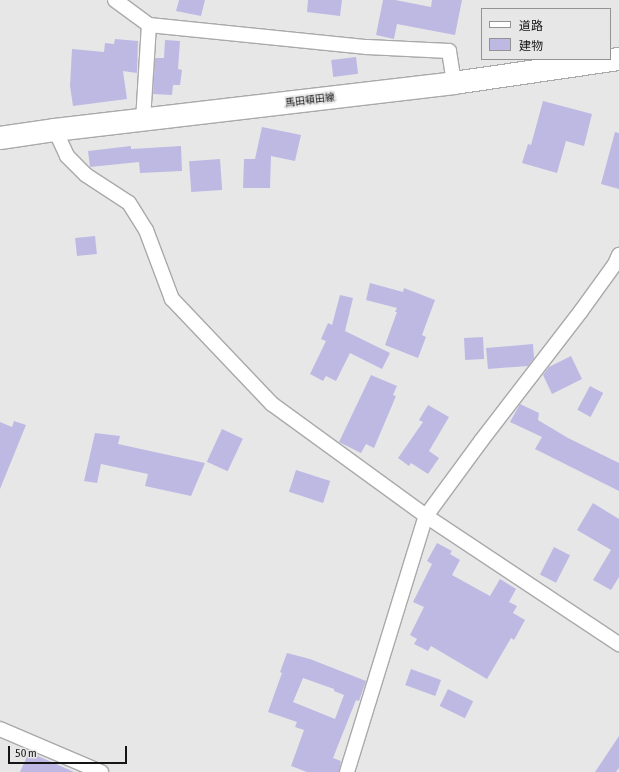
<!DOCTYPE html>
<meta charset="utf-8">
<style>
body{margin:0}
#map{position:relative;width:619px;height:772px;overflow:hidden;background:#e7e7e8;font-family:"Asap Condensed","Noto Sans JP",sans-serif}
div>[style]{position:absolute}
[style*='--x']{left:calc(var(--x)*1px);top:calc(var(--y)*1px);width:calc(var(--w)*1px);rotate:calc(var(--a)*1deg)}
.building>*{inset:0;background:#bdb9e3;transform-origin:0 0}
.roads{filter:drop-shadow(1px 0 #a9a9aa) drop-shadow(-1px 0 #a9a9aa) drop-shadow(0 1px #a9a9aa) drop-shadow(0 -1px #a9a9aa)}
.street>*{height:14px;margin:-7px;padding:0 7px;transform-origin:7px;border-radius:7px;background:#fff}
.primary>*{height:22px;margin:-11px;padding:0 11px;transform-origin:11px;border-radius:11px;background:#fff}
span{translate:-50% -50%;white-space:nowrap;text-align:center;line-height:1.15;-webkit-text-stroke:3.5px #e7e7e8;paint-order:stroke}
.street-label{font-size:10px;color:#151515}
.legend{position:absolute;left:481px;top:8px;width:130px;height:52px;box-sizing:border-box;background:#e7e7e8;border:1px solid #939394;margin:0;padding:5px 7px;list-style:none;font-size:12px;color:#151515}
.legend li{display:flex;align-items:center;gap:8px;height:20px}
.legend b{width:20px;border:1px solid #939394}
.scale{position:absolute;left:8px;top:746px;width:119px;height:18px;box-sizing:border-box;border:2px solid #151515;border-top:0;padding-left:5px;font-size:12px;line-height:14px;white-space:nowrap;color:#151515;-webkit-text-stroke:3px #e7e7e8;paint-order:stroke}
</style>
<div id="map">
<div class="building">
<i style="clip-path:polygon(179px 0,205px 0,201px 16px,176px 11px)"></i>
<i style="clip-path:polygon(308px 0,342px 0,340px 16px,307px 12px)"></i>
<i style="clip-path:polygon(383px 0,395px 0,431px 7px,432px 0,462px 0,455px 35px,397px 24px,394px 39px,376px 35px)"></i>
<i style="clip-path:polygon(115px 39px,138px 41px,137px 73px,123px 71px,127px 99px,73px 106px,70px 86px,72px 49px,104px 52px,105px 43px,114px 44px)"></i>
<i style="clip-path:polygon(165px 40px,180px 41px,178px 69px,182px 70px,180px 85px,173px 85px,172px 95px,153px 94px,155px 58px,164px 58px)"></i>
<i style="left:356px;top:57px;width:17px;height:25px;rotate:83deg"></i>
<i style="clip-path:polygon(543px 101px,592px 114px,584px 146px,566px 141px,557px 173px,522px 163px,528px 144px,531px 145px)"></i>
<i style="clip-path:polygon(262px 127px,301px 135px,295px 161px,271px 156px,270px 188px,243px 188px,244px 159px,255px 159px)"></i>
<i style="clip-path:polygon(615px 132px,619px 133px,619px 189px,601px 184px)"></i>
<i style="clip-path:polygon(131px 146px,131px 149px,181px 146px,182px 171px,140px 173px,139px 162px,90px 167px,88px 151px)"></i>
<i style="left:220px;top:159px;width:31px;height:31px;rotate:86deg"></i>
<i style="left:95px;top:236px;width:18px;height:20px;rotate:84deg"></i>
<i style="clip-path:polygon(370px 283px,403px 292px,404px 288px,435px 300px,422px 335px,426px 337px,418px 358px,385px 345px,397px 312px,395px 312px,397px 308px,366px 300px)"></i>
<i style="clip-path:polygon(340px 295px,353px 298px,345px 331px,390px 353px,382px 369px,350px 353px,336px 381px,326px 376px,323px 381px,310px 374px,326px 341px,321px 339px,328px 323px,332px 325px)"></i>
<i style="left:483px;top:337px;width:22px;height:19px;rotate:87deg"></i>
<i style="clip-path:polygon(533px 344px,534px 358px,528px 366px,488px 369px,486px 348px)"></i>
<i style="clip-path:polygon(571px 356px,582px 379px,552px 394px,543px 375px,549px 367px)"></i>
<i style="clip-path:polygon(371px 375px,397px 386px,393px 395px,396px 396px,374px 448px,366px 444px,361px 453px,339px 442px)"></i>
<i style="left:590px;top:386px;width:15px;height:27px;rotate:28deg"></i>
<i style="clip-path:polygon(520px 404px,539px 413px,538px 420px,568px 438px,619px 463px,619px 491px,535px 449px,542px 437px,510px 422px)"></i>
<i style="clip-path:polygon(428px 405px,449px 417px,429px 451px,439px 458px,428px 474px,411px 463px,409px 466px,398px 458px,423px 422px,419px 420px)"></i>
<i style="clip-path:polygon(14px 421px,26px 425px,0 489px,0 422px,12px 427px)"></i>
<i style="left:222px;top:429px;width:23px;height:36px;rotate:25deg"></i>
<i style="clip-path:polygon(95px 433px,120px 436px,118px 444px,205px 463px,191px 496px,145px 486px,148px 474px,101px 464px,97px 483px,84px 481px)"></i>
<i style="left:296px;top:470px;width:36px;height:23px;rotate:18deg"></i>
<i style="clip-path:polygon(593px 503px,619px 519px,619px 577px,611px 590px,593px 580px,611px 550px,577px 530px)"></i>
<i style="clip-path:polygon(437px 543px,452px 551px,450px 554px,460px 560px,452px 575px,490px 596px,500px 579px,516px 589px,509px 602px,517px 606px,513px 613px,525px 620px,514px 640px,511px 638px,487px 679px,431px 646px,428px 651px,414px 644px,417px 639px,410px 635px,424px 607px,413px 602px,432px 564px,427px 561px)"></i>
<i style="left:554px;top:547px;width:18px;height:31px;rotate:27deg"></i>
<i style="clip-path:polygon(evenodd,287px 653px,310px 659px,366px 681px,359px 701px,356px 700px,333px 758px,341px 761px,339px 772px,307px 772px,291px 766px,304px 730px,295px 727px,297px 722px,268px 712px,282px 673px,280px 672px,287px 653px,303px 678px,334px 689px,334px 691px,344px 695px,335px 719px,293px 702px,303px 678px)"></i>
<i style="left:411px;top:669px;width:32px;height:17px;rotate:20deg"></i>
<i style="left:448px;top:689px;width:28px;height:19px;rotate:26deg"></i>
<i style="clip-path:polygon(619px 736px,619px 768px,616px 772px,595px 772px)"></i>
<i style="clip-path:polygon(29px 752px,74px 772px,20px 772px)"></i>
</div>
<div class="roads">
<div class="street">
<i style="--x:115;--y:0;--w:42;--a:36.3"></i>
<i style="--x:149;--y:25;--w:219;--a:5.8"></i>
<i style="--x:367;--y:47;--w:82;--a:2.8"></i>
<i style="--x:449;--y:51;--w:32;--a:81"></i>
<i style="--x:143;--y:120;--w:95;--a:-86.4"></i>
<i style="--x:55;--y:130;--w:29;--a:65"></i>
<i style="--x:67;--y:156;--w:27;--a:45"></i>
<i style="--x:86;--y:175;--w:51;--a:33.1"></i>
<i style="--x:129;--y:203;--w:32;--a:58"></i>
<i style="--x:146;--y:230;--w:74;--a:69.4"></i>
<i style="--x:172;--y:299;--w:145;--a:46.4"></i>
<i style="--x:272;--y:404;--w:190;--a:36"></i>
<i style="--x:426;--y:516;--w:232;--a:33.6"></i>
<i style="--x:0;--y:729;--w:110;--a:23.1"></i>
<i style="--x:347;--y:772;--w:268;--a:-72.9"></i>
<i style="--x:426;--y:516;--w:93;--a:-53.7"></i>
<i style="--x:481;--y:441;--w:164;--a:-52.4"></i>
<i style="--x:581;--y:311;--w:58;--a:-54.1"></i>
<i style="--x:615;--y:264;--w:10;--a:-66"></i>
</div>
<div class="primary">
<i style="--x:0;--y:138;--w:56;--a:-8.3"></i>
<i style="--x:55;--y:130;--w:402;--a:-6.7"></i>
<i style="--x:454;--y:83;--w:167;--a:-8.3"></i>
</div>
</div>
<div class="street-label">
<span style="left:310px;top:100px;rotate:-7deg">馬田頓田線</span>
</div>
<ul class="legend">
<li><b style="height:5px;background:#fff"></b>道路</li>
<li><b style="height:11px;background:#bdb9e3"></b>建物</li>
</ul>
<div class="scale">50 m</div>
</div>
